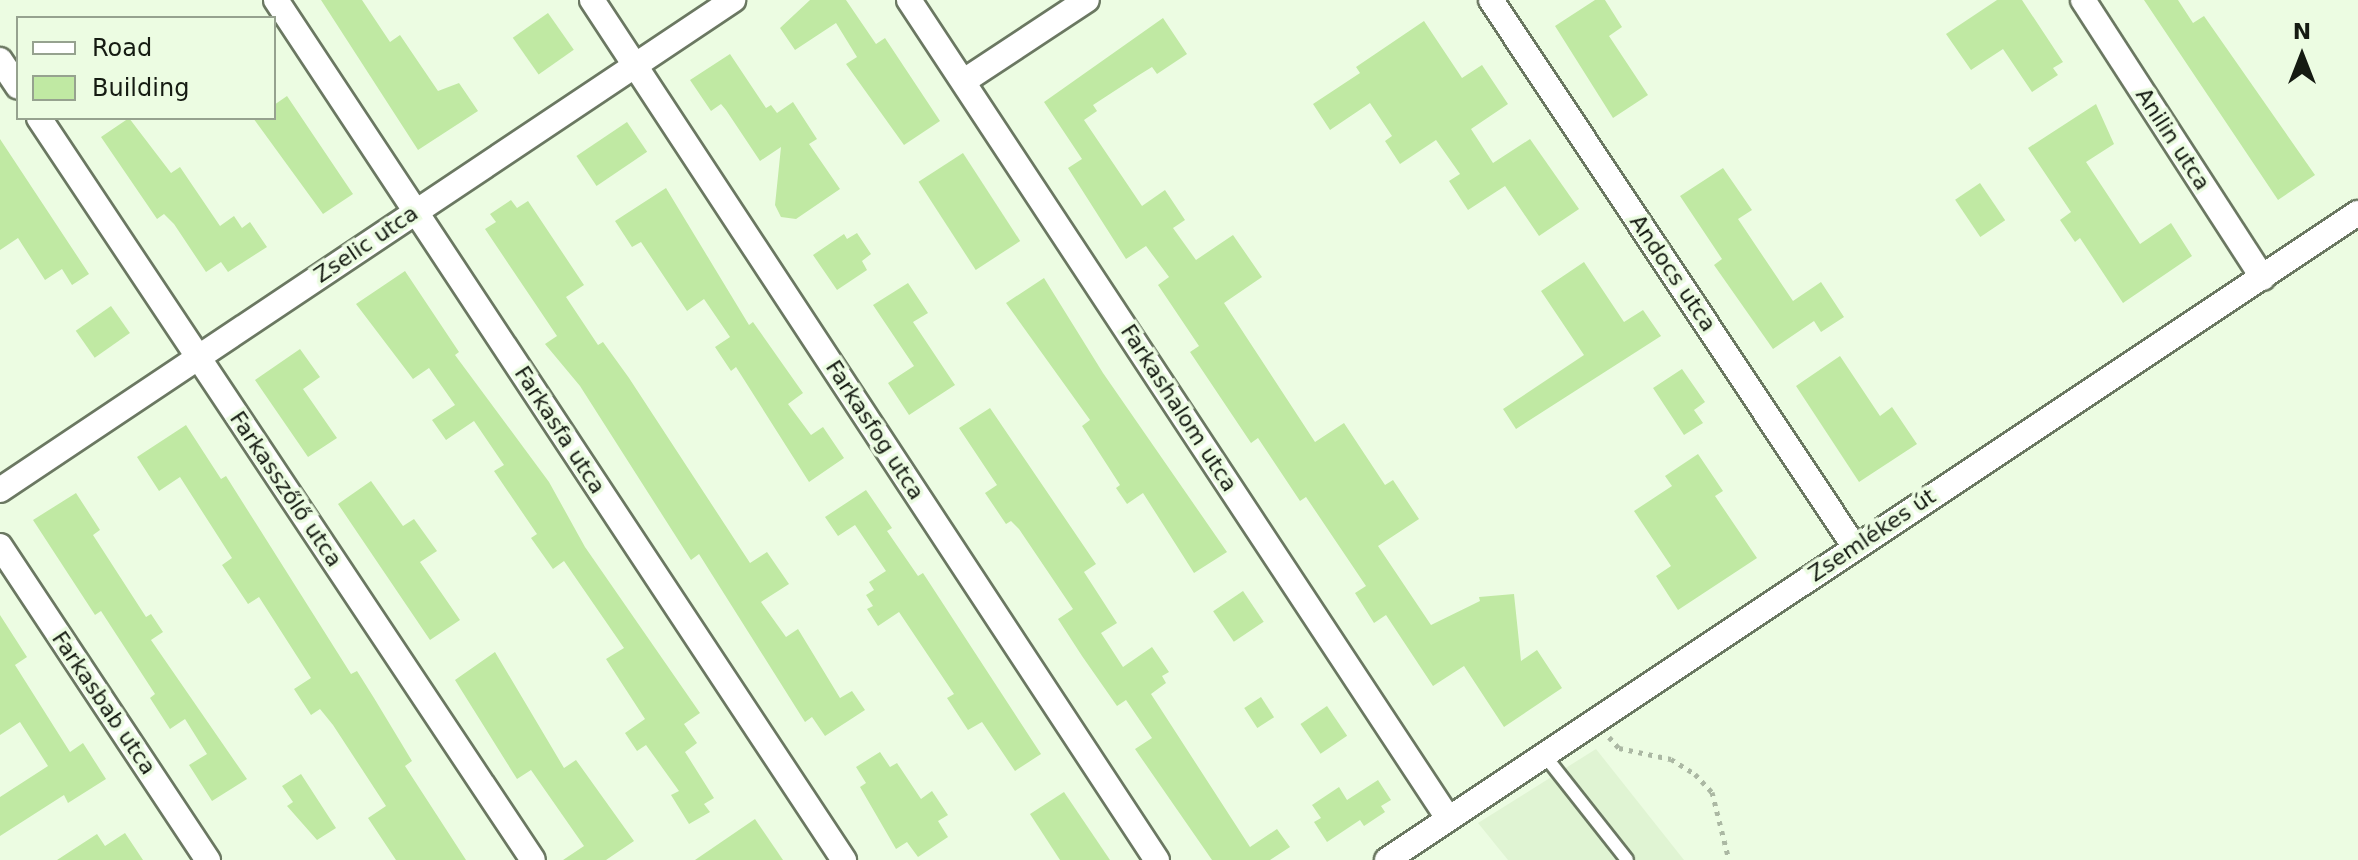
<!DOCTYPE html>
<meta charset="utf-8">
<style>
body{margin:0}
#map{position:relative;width:2358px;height:860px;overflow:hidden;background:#ecfce2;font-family:"DejaVu Sans",sans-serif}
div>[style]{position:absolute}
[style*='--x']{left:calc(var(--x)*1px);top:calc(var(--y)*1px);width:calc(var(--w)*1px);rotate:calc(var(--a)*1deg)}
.built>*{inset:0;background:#e0f4d3}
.building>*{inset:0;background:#c0e9a3;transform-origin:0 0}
.path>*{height:5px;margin-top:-2.5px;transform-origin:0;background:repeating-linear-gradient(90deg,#abb8a3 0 4px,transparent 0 10px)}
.roads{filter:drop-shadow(2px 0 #6b7862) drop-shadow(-2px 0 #6b7862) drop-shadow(0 2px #6b7862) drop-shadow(0 -2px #6b7862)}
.lane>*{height:12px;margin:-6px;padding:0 6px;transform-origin:6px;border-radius:6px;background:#fff}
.street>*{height:24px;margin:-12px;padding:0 12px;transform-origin:12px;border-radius:12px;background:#fff}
span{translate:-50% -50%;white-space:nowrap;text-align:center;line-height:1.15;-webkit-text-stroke:7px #ecfce2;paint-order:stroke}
.street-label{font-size:22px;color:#151b12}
.legend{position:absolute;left:16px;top:16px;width:260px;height:104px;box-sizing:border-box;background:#ecfce2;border:2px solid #96a28f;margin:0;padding:10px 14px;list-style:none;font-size:24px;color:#151b12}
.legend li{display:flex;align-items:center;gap:16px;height:40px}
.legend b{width:40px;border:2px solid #96a28f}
.north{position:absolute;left:2262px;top:16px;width:80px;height:80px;-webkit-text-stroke:6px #ecfce2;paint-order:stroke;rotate:0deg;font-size:22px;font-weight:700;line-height:32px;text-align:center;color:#151b12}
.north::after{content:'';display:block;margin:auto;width:28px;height:36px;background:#151b12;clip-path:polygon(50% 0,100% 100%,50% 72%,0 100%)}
</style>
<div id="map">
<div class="built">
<i style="clip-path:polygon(1596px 749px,1684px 860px,1508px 860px,1478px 823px)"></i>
</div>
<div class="building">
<i style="clip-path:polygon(321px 0,362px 0,390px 42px,400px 35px,438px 91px,459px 83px,478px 111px,418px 150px)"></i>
<i style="clip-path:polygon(810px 0,846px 0,876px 44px,885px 38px,940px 121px,904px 145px,846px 64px,857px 57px,836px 23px,795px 50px,780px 28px)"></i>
<i style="clip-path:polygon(1595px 0,1605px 0,1622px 27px,1609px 36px,1648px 95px,1613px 118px,1555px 26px)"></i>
<i style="clip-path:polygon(1997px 0,2022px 0,2063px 62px,2053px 68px,2058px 75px,2032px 92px,2003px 49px,1971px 70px,1946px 34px)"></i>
<i style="clip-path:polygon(2144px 0,2178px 0,2193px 23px,2204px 16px,2315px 175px,2278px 200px)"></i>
<i style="left:548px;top:13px;width:45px;height:43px;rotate:55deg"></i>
<i style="clip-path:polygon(1163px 18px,1187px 54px,1157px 74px,1152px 67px,1139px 75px,1093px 105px,1097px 111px,1084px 120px,1142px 206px,1165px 190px,1185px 220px,1173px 228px,1196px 260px,1233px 235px,1262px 277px,1224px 303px,1315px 442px,1344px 423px,1385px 485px,1393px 480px,1419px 519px,1378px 546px,1431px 625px,1480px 601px,1479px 597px,1514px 594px,1521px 661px,1537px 650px,1562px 688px,1504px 727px,1464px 666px,1433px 686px,1386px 615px,1374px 623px,1355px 593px,1366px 586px,1306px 497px,1300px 501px,1258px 438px,1251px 443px,1190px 352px,1199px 346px,1158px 285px,1169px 277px,1146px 246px,1126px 259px,1068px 168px,1082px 159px,1044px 102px)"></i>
<i style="clip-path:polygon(1424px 21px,1462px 78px,1482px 65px,1508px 104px,1471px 129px,1493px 163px,1530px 139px,1579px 209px,1539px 236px,1505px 186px,1468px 210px,1449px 181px,1460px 174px,1436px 140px,1400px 164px,1385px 141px,1392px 136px,1370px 103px,1330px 130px,1313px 104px,1360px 73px,1356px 67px)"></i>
<i style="clip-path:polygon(730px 54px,766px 108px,771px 105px,777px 113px,793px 102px,817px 139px,809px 144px,840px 189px,796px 219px,781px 217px,775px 205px,781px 147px,760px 161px,726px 110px,721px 104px,711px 111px,690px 80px)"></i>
<i style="clip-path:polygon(287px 96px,353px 194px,323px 214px,253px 118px,274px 118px,274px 105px)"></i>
<i style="clip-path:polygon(2096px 104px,2114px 144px,2086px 162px,2140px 244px,2171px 223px,2192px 256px,2123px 303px,2080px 238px,2075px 242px,2060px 220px,2071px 212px,2028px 148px)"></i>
<i style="clip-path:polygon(129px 118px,171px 173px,180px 167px,220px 226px,234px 216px,242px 228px,250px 222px,267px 247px,228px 272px,221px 262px,206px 272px,174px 224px,164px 214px,157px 219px,101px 137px)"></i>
<i style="left:627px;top:122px;width:36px;height:61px;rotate:56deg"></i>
<i style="clip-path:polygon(0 139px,89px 274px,72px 285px,62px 269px,45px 280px,18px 238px,0 250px)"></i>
<i style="left:963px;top:153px;width:105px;height:53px;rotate:57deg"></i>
<i style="clip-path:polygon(1723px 168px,1752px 210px,1738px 219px,1793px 301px,1821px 282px,1844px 317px,1821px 332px,1814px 321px,1773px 349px,1714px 265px,1722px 259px,1680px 196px)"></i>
<i style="left:1980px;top:183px;width:45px;height:30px;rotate:56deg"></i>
<i style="clip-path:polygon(666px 188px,749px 325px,753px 322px,803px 393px,788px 404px,811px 435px,823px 427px,844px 458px,809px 482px,736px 367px,731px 371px,715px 347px,730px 337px,704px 299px,687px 311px,641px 242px,632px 247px,615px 221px)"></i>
<i style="clip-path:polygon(511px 200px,517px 208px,528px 201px,584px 285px,566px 297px,598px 345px,603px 342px,629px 378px,750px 563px,767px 552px,789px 584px,761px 602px,786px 637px,798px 629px,840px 698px,852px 691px,865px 710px,825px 736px,812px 717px,805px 722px,699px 554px,691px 560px,580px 386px,545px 344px,557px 336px,485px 229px,496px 222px,490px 214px)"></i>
<i style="clip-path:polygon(857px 233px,871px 254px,862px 261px,867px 270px,837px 290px,813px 255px,844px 234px,847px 239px)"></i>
<i style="clip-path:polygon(1584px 262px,1624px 322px,1643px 310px,1661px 336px,1516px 429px,1503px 409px,1584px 355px,1541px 291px)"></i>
<i style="clip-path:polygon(405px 271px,459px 352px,455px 355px,549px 482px,585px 547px,700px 713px,684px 724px,697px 743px,685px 752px,714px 798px,704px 804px,710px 812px,689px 824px,671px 795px,679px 791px,646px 745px,637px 751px,625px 733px,645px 719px,606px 659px,624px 648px,564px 561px,553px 569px,531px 538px,537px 534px,494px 471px,504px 465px,474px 421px,446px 440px,432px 420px,455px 405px,429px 368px,413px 379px,356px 304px)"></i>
<i style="clip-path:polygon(1044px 278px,1103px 373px,1227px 552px,1194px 573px,1143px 493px,1127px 504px,1116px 488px,1120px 485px,1082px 426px,1090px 420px,1006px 303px)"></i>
<i style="clip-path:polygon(908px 283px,928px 313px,913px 322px,955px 385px,909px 415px,888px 383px,914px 366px,873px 305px)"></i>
<i style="left:111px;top:306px;width:33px;height:43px;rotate:55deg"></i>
<i style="clip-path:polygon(300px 349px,320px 377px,303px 389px,337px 438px,308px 457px,255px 380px)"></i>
<i style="clip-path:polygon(1840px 356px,1880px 416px,1892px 407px,1917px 444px,1859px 482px,1796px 386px)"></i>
<i style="clip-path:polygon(1682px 369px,1705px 402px,1694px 410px,1703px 423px,1684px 435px,1653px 388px)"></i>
<i style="clip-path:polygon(990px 408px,1096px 564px,1084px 572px,1117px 623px,1101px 633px,1123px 667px,1152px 647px,1169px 672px,1162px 676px,1166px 683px,1151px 694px,1250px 847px,1277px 829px,1290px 847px,1270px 860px,1212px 860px,1135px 749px,1152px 738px,1126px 700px,1117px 706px,1082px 656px,1058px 619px,1073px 609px,1019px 529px,1011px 521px,1006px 524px,985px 493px,997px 485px,959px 428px)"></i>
<i style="clip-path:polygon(186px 425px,221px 479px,226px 476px,351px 674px,357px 671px,374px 698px,412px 761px,405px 766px,466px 860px,396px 860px,368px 818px,386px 806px,333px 725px,320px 709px,311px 715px,294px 689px,311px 678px,259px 597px,248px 604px,222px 565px,232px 558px,180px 477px,159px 491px,137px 457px)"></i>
<i style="clip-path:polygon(1698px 454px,1723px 491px,1715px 496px,1757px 558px,1678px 610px,1656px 576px,1671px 566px,1634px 511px,1672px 486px,1665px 476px)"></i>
<i style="clip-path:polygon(371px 481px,403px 526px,414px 519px,437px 551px,420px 562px,460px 620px,430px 640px,338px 504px)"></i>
<i style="clip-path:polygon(866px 490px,892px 528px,887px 531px,918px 576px,923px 573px,1041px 754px,1015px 771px,982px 722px,968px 730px,947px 698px,954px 694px,899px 612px,878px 626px,867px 609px,873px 606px,866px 595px,874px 590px,869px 582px,886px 571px,855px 525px,838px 536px,825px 517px)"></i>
<i style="clip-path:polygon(76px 493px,100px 530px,93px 535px,146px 617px,151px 614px,163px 632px,151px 640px,247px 779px,212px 801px,189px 765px,207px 754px,185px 719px,170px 729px,150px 698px,155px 694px,101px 611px,95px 615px,33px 520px)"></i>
<i style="left:1243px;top:591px;width:37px;height:36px;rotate:56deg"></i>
<i style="clip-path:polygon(0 615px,27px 657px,15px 665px,70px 752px,83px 743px,106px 779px,68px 803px,64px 795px,0 836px,0 797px,48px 766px,20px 722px,0 735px)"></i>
<i style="clip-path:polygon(495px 652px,564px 768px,576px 760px,634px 841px,606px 860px,563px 860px,584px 846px,531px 770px,517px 779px,455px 680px)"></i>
<i style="left:1261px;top:697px;width:24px;height:20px;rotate:57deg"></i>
<i style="left:1327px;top:706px;width:36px;height:32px;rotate:56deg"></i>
<i style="clip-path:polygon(880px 752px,890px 767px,897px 763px,921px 799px,932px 791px,948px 815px,938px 821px,948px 837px,918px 857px,907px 842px,896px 849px,860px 787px,866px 783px,856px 767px)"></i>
<i style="clip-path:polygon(301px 774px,336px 828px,317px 840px,287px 806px,293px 802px,282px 786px)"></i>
<i style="clip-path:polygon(1378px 780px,1391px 800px,1381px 806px,1385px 812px,1364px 826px,1360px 820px,1327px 842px,1314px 822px,1321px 818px,1312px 805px,1339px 787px,1347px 800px)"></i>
<i style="clip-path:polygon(1064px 792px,1110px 860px,1060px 860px,1030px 814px)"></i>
<i style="clip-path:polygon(755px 819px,783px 860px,695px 860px)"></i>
<i style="clip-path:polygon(125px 833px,143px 860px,57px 860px,97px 834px,105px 846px)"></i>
</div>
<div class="path">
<i style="--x:1609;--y:737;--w:15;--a:48"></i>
<i style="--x:1619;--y:748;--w:53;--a:11.9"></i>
<i style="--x:1671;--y:759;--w:28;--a:32"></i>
<i style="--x:1695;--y:774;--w:25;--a:47"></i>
<i style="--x:1712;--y:792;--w:70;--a:76"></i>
</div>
<div class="roads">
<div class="lane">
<i style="--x:1545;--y:756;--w:132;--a:51.7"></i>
</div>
<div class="street">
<i style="--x:276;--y:0;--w:1031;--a:56.56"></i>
<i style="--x:592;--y:0;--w:1029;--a:56.7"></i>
<i style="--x:909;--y:0;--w:980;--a:56.62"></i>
<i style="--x:1491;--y:0;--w:656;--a:56.38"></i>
<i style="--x:2083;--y:0;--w:331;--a:57.1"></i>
<i style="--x:0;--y:60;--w:32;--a:56"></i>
<i style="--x:964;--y:81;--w:147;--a:-33.4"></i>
<i style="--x:39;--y:118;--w:891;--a:56.35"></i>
<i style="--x:0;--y:490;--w:882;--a:-33.76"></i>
<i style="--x:0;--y:546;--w:377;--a:56.5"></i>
<i style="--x:1387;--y:860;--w:1167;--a:-33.68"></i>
</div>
</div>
<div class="street-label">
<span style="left:2173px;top:139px;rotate:57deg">Anilin utca</span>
<span style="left:366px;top:244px;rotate:-34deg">Zselic utca</span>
<span style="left:1673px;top:273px;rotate:56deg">Andocs utca</span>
<span style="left:1179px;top:408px;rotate:57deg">Farkashalom utca</span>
<span style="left:560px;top:430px;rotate:57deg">Farkasfa utca</span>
<span style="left:875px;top:430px;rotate:57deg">Farkasfog utca</span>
<span style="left:286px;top:489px;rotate:56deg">Farkasszőlő utca</span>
<span style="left:1872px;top:535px;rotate:-34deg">Zsemlékes út</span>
<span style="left:104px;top:703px;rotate:56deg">Farkasbab utca</span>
</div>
<ul class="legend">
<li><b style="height:10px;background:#fff"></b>Road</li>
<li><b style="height:22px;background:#c0e9a3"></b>Building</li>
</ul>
<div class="north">N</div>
</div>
